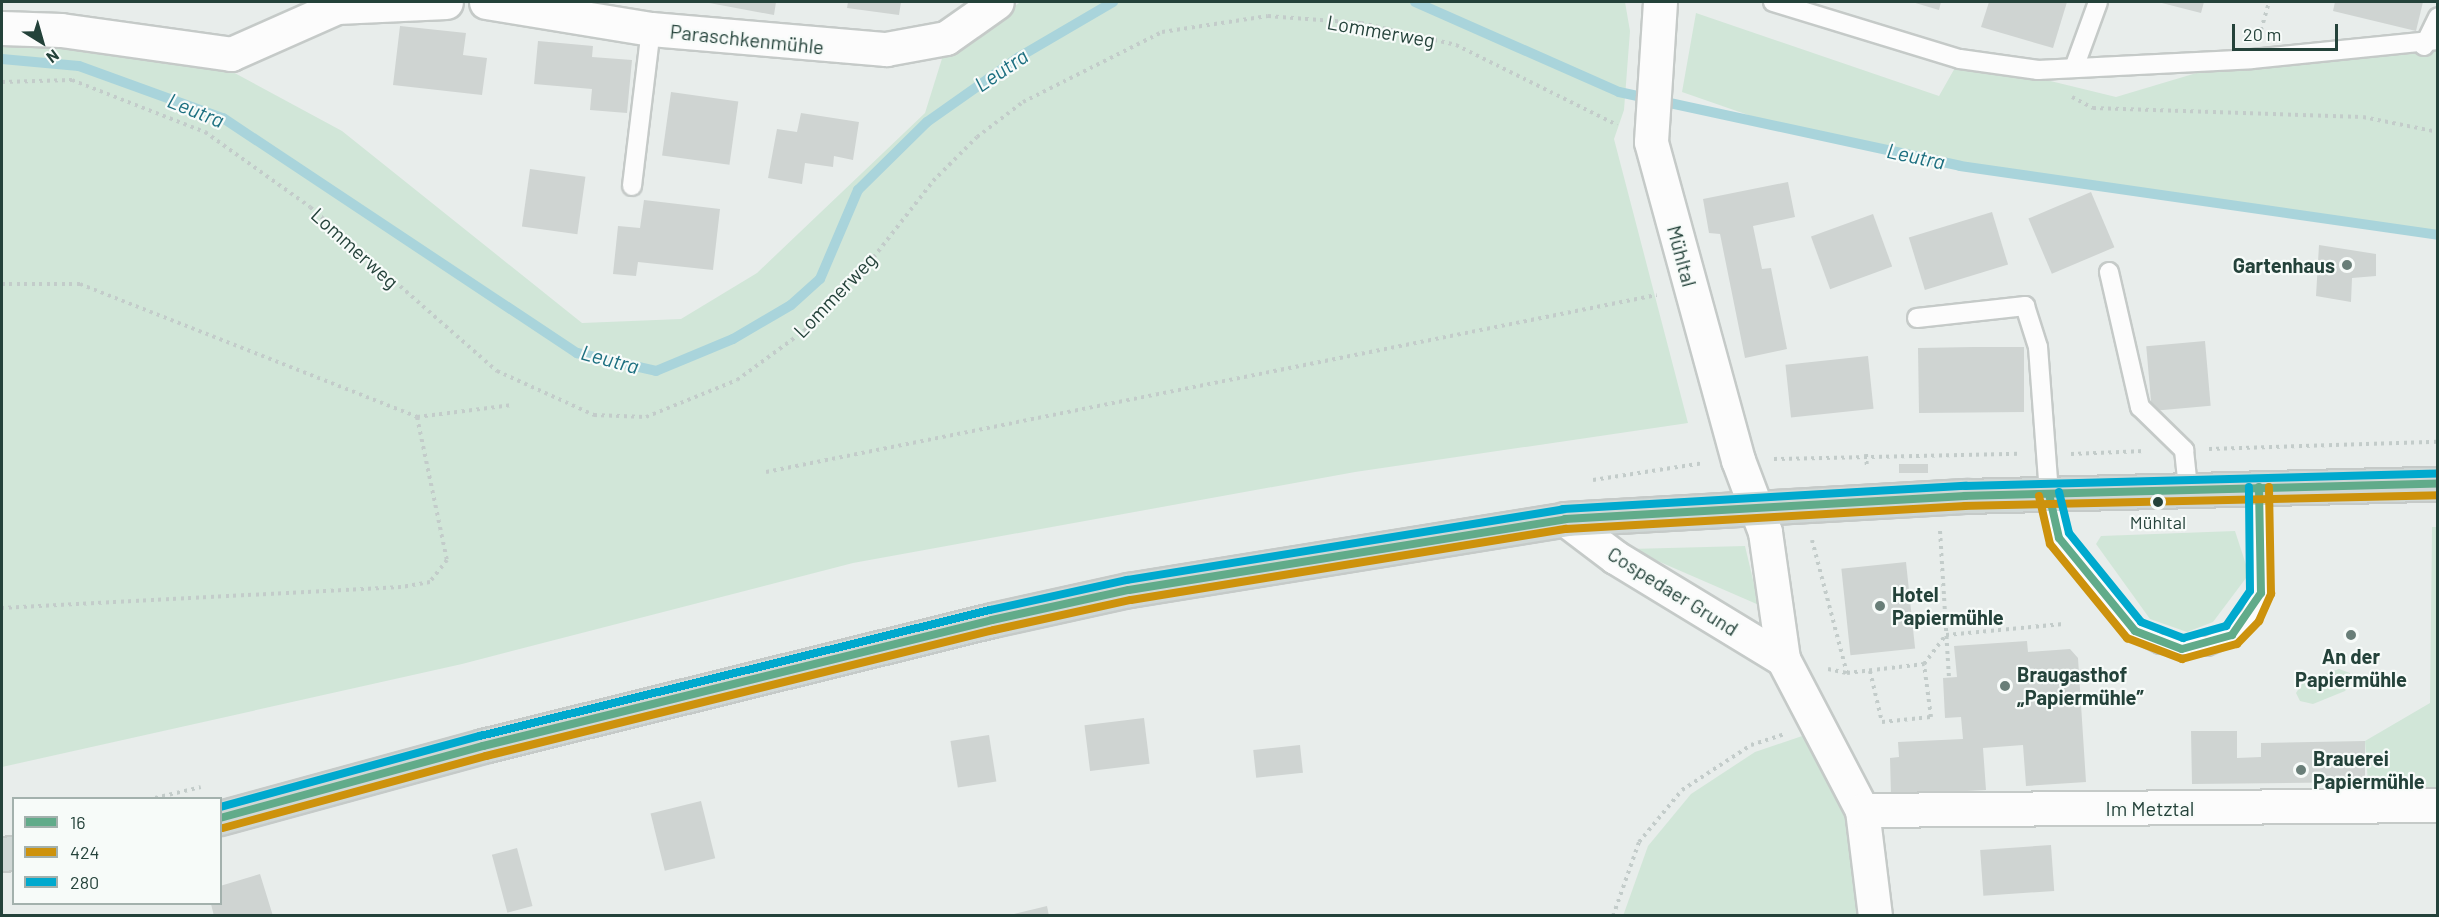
<!DOCTYPE html>
<meta charset="utf-8">
<style>
body{margin:0}
#map{position:relative;width:2439px;height:917px;overflow:hidden;background:#e8edeb;font-family:Barlow,sans-serif}
div>[style]{position:absolute}
[style*='--x']{left:calc(var(--x)*1px);top:calc(var(--y)*1px);width:calc(var(--w)*1px);rotate:calc(var(--a)*1deg)}
.green>*{inset:0;background:#d1e6d8}
.stream>*{height:10px;margin:-5px;padding:0 5px;transform-origin:5px;border-radius:5px;background:#a9d4db}
.building>*{inset:0;background:#cfd4d2;transform-origin:0 0}
.path>*{height:4px;margin-top:-2px;transform-origin:0;background:repeating-linear-gradient(90deg,#c3ccca 0 3px,transparent 0 7.5px)}
.roads{filter:drop-shadow(2px 0 #c5cac8) drop-shadow(-2px 0 #c5cac8) drop-shadow(0 2px #c5cac8) drop-shadow(0 -2px #c5cac8)}
.lane>*{height:18px;margin:-9px;padding:0 9px;transform-origin:9px;border-radius:9px;background:#fcfcfc}
.street>*{height:33px;margin:-16.5px;padding:0 16.5px;transform-origin:16.5px;border-radius:16.5px;background:#fcfcfc}
.primary>*{height:33px;margin:-16.5px;padding:0 16.5px;transform-origin:16.5px;border-radius:16.5px;background:#cfd7d5}
.bus-1>*{height:8px;margin:-4px;padding:0 4px;transform-origin:4px;border-radius:4px;background:#61ab8a}
.bus-2>*{height:8px;margin:-4px;padding:0 4px;transform-origin:4px;border-radius:4px;background:#cd920c}
.bus-3>*{height:8px;margin:-4px;padding:0 4px;transform-origin:4px;border-radius:4px;background:#00a9ce}
.dots>*{width:16px;height:16px;translate:-50% -50%;box-sizing:border-box;border:3px solid #f7fbf9;border-radius:50%}
span{translate:-50% -50%;white-space:nowrap;text-align:center;line-height:1.15;-webkit-text-stroke:4.5px #f7fbf9;paint-order:stroke}
.bus-label{font-size:18px;color:#24423a}
.street-label{font-size:20px;color:#24423a}
.poi-label{font-size:20px;color:#24423a;font-weight:700}
.right{translate:-100% -50%;text-align:right}
.left{translate:0 -50%;text-align:left}
.water-label{font-size:21px;color:#1c6f80;font-style:italic}
.frame{position:absolute;inset:0;border:3px solid #24423a;pointer-events:none}
.legend{position:absolute;left:12px;top:797px;width:210px;height:108px;box-sizing:border-box;background:#f7fbf9;border:2px solid #a3b1ad;margin:0;padding:8px 10px;list-style:none;font-size:18px;color:#24423a}
.legend li{display:flex;align-items:center;gap:12px;height:30px}
.legend b{width:30px;border:2px solid #a3b1ad}
.north{position:absolute;left:12px;top:12px;width:60px;height:60px;-webkit-text-stroke:4px #f7fbf9;paint-order:stroke;rotate:143deg;font-size:16px;font-weight:700;line-height:24px;text-align:center;color:#24423a}
.north::after{content:'';display:block;margin:auto;width:21px;height:27px;background:#24423a;clip-path:polygon(50% 0,100% 100%,50% 72%,0 100%)}
.scale{position:absolute;left:2232px;top:24px;width:106px;height:27px;box-sizing:border-box;border:3px solid #24423a;border-top:0;padding-left:8px;font-size:18px;line-height:21px;white-space:nowrap;color:#24423a;-webkit-text-stroke:4px #f7fbf9;paint-order:stroke}
</style>
<div id="map">
<div class="green">
<i style="clip-path:polygon(1021px 2px,1625px 2px,1630px 31px,1624px 110px,1614px 139px,1688px 423px,1355px 472px,853px 563px,462px 664px,2px 767px,2px 28px,93px 37px,178px 63px,229px 70px,342px 131px,582px 323px,681px 319px,757px 273px,925px 113px,945px 49px)"></i>
<i style="clip-path:polygon(1696px 13px,1939px 96px,1960px 59px,2116px 97px,2240px 60px,2437px 47px,2437px 235px,1960px 166px,1777px 125px,1682px 92px)"></i>
<i style="clip-path:polygon(2432px 527px,2437px 527px,2437px 795px,2369px 797px,2365px 741px,2430px 703px)"></i>
<i style="clip-path:polygon(2235px 531px,2249px 574px,2213px 622px,2187px 632px,2150px 619px,2096px 544px,2101px 536px)"></i>
<i style="clip-path:polygon(1745px 546px,1759px 605px,1630px 549px)"></i>
<i style="clip-path:polygon(2339px 669px,2350px 673px,2353px 682px,2345px 691px,2313px 704px,2300px 701px,2296px 693px,2303px 682px)"></i>
<i style="clip-path:polygon(1811px 733px,1862px 810px,1869px 915px,1623px 916px,1648px 846px,1691px 794px,1755px 752px)"></i>
</div>
<div class="stream">
<i style="--x:1415;--y:2;--w:223;--a:23.8"></i>
<i style="--x:1619;--y:92;--w:349;--a:12.2"></i>
<i style="--x:1960;--y:166;--w:483;--a:8.2"></i>
<i style="--x:2;--y:59;--w:77;--a:5.2"></i>
<i style="--x:79;--y:66;--w:153;--a:19.9"></i>
<i style="--x:223;--y:118;--w:425;--a:33.6"></i>
<i style="--x:577;--y:353;--w:81;--a:12.8"></i>
<i style="--x:656;--y:371;--w:83;--a:-22.6"></i>
<i style="--x:733;--y:339;--w:67;--a:-30.4"></i>
<i style="--x:791;--y:305;--w:39;--a:-42"></i>
<i style="--x:820;--y:279;--w:97;--a:-66.9"></i>
<i style="--x:858;--y:190;--w:97;--a:-44.6"></i>
<i style="--x:927;--y:122;--w:113;--a:-35.2"></i>
<i style="--x:1019;--y:57;--w:109;--a:-30.3"></i>
</div>
<div class="building">
<i style="clip-path:polygon(704px 2px,776px 2px,774px 15px)"></i>
<i style="clip-path:polygon(848px 2px,901px 2px,899px 15px,847px 8px)"></i>
<i style="clip-path:polygon(1912px 2px,1941px 2px,1939px 10px)"></i>
<i style="clip-path:polygon(1989px 2px,2067px 2px,2053px 48px,1981px 27px)"></i>
<i style="clip-path:polygon(2158px 2px,2204px 2px,2201px 13px)"></i>
<i style="clip-path:polygon(2335px 2px,2423px 2px,2416px 31px,2333px 11px)"></i>
<i style="clip-path:polygon(400px 26px,466px 33px,463px 55px,487px 58px,482px 95px,393px 85px)"></i>
<i style="clip-path:polygon(538px 41px,593px 46px,592px 57px,632px 60px,627px 113px,590px 110px,592px 89px,534px 84px)"></i>
<i style="left:671px;top:92px;width:68px;height:64px;rotate:8deg"></i>
<i style="clip-path:polygon(801px 113px,859px 122px,853px 160px,834px 156px,833px 167px,805px 163px,802px 184px,768px 178px,777px 129px,797px 132px)"></i>
<i style="left:530px;top:169px;width:56px;height:58px;rotate:8deg"></i>
<i style="clip-path:polygon(1788px 182px,1795px 217px,1753px 226px,1762px 269px,1771px 268px,1787px 349px,1745px 358px,1720px 234px,1709px 233px,1703px 199px)"></i>
<i style="left:2091px;top:192px;width:60px;height:68px;rotate:67deg"></i>
<i style="clip-path:polygon(644px 200px,720px 209px,713px 270px,638px 262px,636px 276px,613px 274px,618px 226px,640px 228px)"></i>
<i style="left:1992px;top:212px;width:55px;height:87px;rotate:73deg"></i>
<i style="left:1873px;top:214px;width:56px;height:66px;rotate:70deg"></i>
<i style="clip-path:polygon(2319px 245px,2376px 254px,2376px 276px,2352px 278px,2351px 302px,2316px 296px)"></i>
<i style="left:2205px;top:341px;width:65px;height:59px;rotate:85deg"></i>
<i style="clip-path:polygon(1973px 347px,2024px 347px,2024px 412px,1919px 413px,1918px 348px)"></i>
<i style="left:1868px;top:356px;width:53px;height:83px;rotate:84deg"></i>
<i style="left:1928px;top:464px;width:9px;height:29px;rotate:90deg"></i>
<i style="left:1906px;top:562px;width:87px;height:65px;rotate:84deg"></i>
<i style="clip-path:polygon(2027px 641px,2028px 652px,2070px 649px,2078px 658px,2086px 782px,2026px 786px,2023px 745px,1983px 748px,1986px 790px,1891px 795px,1890px 758px,1899px 757px,1898px 742px,1963px 739px,1961px 717px,1945px 718px,1943px 678px,1957px 677px,1954px 646px)"></i>
<i style="left:1144px;top:718px;width:46px;height:60px;rotate:83deg"></i>
<i style="clip-path:polygon(2191px 731px,2237px 731px,2237px 758px,2261px 757px,2261px 743px,2365px 741px,2365px 782px,2192px 784px)"></i>
<i style="left:989px;top:735px;width:47px;height:39px;rotate:81deg"></i>
<i style="left:1300px;top:745px;width:28px;height:47px;rotate:84deg"></i>
<i style="left:701px;top:801px;width:59px;height:52px;rotate:76deg"></i>
<i style="left:2051px;top:845px;width:46px;height:71px;rotate:86deg"></i>
<i style="left:517px;top:848px;width:60px;height:26px;rotate:75deg"></i>
<i style="clip-path:polygon(260px 874px,273px 916px,214px 916px,211px 904px,220px 904px,220px 886px)"></i>
<i style="clip-path:polygon(1047px 906px,1049px 916px,1010px 916px,1010px 915px)"></i>
</div>
<div class="path">
<i style="--x:2261;--y:30;--w:29;--a:-74"></i>
<i style="--x:2;--y:82;--w:70;--a:-1.6"></i>
<i style="--x:72;--y:80;--w:143;--a:21.4"></i>
<i style="--x:205;--y:132;--w:129;--a:35.5"></i>
<i style="--x:310;--y:207;--w:249;--a:41.3"></i>
<i style="--x:497;--y:371;--w:107;--a:24.4"></i>
<i style="--x:594;--y:415;--w:52;--a:2.2"></i>
<i style="--x:646;--y:417;--w:98;--a:-22.1"></i>
<i style="--x:737;--y:380;--w:83;--a:-36.2"></i>
<i style="--x:804;--y:331;--w:71;--a:-44.4"></i>
<i style="--x:855;--y:281;--w:127;--a:-52"></i>
<i style="--x:933;--y:181;--w:62;--a:-45"></i>
<i style="--x:977;--y:137;--w:58;--a:-37.3"></i>
<i style="--x:1023;--y:102;--w:156;--a:-26.7"></i>
<i style="--x:1162;--y:32;--w:107;--a:-8.6"></i>
<i style="--x:1268;--y:16;--w:93;--a:4.3"></i>
<i style="--x:1361;--y:23;--w:98;--a:13"></i>
<i style="--x:1456;--y:45;--w:180;--a:26.4"></i>
<i style="--x:2072;--y:97;--w:24;--a:28"></i>
<i style="--x:2093;--y:108;--w:270;--a:1.9"></i>
<i style="--x:2363;--y:117;--w:76;--a:11.3"></i>
<i style="--x:2;--y:284;--w:78;--a:0"></i>
<i style="--x:80;--y:284;--w:362;--a:21.5"></i>
<i style="--x:417;--y:417;--w:146;--a:78.2"></i>
<i style="--x:447;--y:560;--w:28;--a:128"></i>
<i style="--x:430;--y:582;--w:29;--a:170"></i>
<i style="--x:401;--y:587;--w:400;--a:177"></i>
<i style="--x:417;--y:417;--w:96;--a:-7.2"></i>
<i style="--x:2209;--y:449;--w:229;--a:-1.8"></i>
<i style="--x:1866;--y:454;--w:14;--a:86"></i>
<i style="--x:2071;--y:454;--w:74;--a:-2.3"></i>
<i style="--x:1774;--y:459;--w:245;--a:-1.2"></i>
<i style="--x:766;--y:472;--w:908;--a:-11.24"></i>
<i style="--x:1593;--y:480;--w:112;--a:-8.7"></i>
<i style="--x:1940;--y:531;--w:147;--a:86.5"></i>
<i style="--x:1812;--y:540;--w:138;--a:75.3"></i>
<i style="--x:1828;--y:669;--w:19;--a:12"></i>
<i style="--x:1847;--y:673;--w:78;--a:-6.7"></i>
<i style="--x:1924;--y:664;--w:36;--a:-53"></i>
<i style="--x:1946;--y:635;--w:118;--a:-5.4"></i>
<i style="--x:1870;--y:671;--w:52;--a:76.8"></i>
<i style="--x:1882;--y:722;--w:49;--a:-5.8"></i>
<i style="--x:1931;--y:717;--w:53;--a:-97.5"></i>
<i style="--x:155;--y:798;--w:47;--a:-13.4"></i>
<i style="--x:1613;--y:916;--w:78;--a:-70.6"></i>
<i style="--x:1639;--y:842;--w:67;--a:-50.4"></i>
<i style="--x:1682;--y:790;--w:82;--a:-33.1"></i>
<i style="--x:1751;--y:745;--w:36;--a:-18"></i>
</div>
<div class="roads">
<div class="lane">
<i style="--x:1773;--y:2;--w:195;--a:17"></i>
<i style="--x:1960;--y:59;--w:79;--a:8"></i>
<i style="--x:2038;--y:70;--w:214;--a:-2.9"></i>
<i style="--x:2252;--y:59;--w:187;--a:-5.8"></i>
<i style="--x:2424;--y:46;--w:32;--a:-64"></i>
<i style="--x:2074;--y:68;--w:70;--a:-70"></i>
<i style="--x:632;--y:186;--w:158;--a:-83.1"></i>
<i style="--x:2109;--y:272;--w:139;--a:77.1"></i>
<i style="--x:2140;--y:407;--w:62;--a:44.3"></i>
<i style="--x:2184;--y:450;--w:39;--a:84"></i>
<i style="--x:1917;--y:318;--w:109;--a:-6.3"></i>
<i style="--x:2025;--y:306;--w:43;--a:72.4"></i>
<i style="--x:2038;--y:347;--w:147;--a:85.7"></i>
<i style="--x:2049;--y:494;--w:45;--a:77.2"></i>
<i style="--x:2059;--y:538;--w:120;--a:50.7"></i>
<i style="--x:2135;--y:631;--w:28;--a:27"></i>
<i style="--x:2160;--y:644;--w:47;--a:2.4"></i>
<i style="--x:2207;--y:646;--w:27;--a:-24"></i>
<i style="--x:2232;--y:635;--w:26;--a:-47"></i>
<i style="--x:2250;--y:616;--w:25;--a:-64"></i>
<i style="--x:2261;--y:593;--w:106;--a:-91.1"></i>
</div>
<div class="street">
<i style="--x:486;--y:2;--w:167;--a:9.3"></i>
<i style="--x:651;--y:29;--w:236;--a:4.9"></i>
<i style="--x:886;--y:49;--w:61;--a:-10.4"></i>
<i style="--x:946;--y:38;--w:62;--a:-35.2"></i>
<i style="--x:1660;--y:2;--w:140;--a:93.7"></i>
<i style="--x:1651;--y:142;--w:330;--a:74.7"></i>
<i style="--x:1738;--y:460;--w:77;--a:69.4"></i>
<i style="--x:1765;--y:532;--w:128;--a:81.9"></i>
<i style="--x:1783;--y:659;--w:170;--a:62.4"></i>
<i style="--x:1862;--y:810;--w:107;--a:83"></i>
<i style="--x:2;--y:28;--w:59;--a:1.9"></i>
<i style="--x:61;--y:30;--w:172;--a:8"></i>
<i style="--x:231;--y:54;--w:116;--a:-23.9"></i>
<i style="--x:337;--y:7;--w:109;--a:-2.6"></i>
<i style="--x:1565;--y:519;--w:63;--a:37.2"></i>
<i style="--x:1615;--y:557;--w:197;--a:31.3"></i>
<i style="--x:1862;--y:810;--w:576;--a:-0.5"></i>
</div>
<div class="primary">
<i style="--x:220;--y:818;--w:273;--a:-15.3"></i>
<i style="--x:483;--y:746;--w:524;--a:-13.9"></i>
<i style="--x:992;--y:620;--w:140;--a:-12.4"></i>
<i style="--x:1129;--y:590;--w:442;--a:-9.2"></i>
<i style="--x:1565;--y:519;--w:401;--a:-3.3"></i>
<i style="--x:1965;--y:496;--w:473;--a:-1.5"></i>
<i style="--x:2;--y:854;--w:12;--a:-5"></i>
</div>
</div>
<div class="bus-1">
<i style="--x:2049;--y:494;--w:45;--a:77.2"></i>
<i style="--x:2059;--y:538;--w:120;--a:50.7"></i>
<i style="--x:2135;--y:631;--w:50;--a:21"></i>
<i style="--x:2182;--y:649;--w:52;--a:-15.6"></i>
<i style="--x:2232;--y:635;--w:51;--a:-55.4"></i>
<i style="--x:2261;--y:593;--w:106;--a:-91.1"></i>
<i style="--x:220;--y:818;--w:273;--a:-15.3"></i>
<i style="--x:483;--y:746;--w:524;--a:-13.9"></i>
<i style="--x:992;--y:620;--w:140;--a:-12.4"></i>
<i style="--x:1129;--y:590;--w:442;--a:-9.2"></i>
<i style="--x:1565;--y:519;--w:401;--a:-3.3"></i>
<i style="--x:1965;--y:496;--w:473;--a:-1.5"></i>
</div>
<div class="bus-2">
<i style="--x:2039;--y:496;--w:49;--a:77.1"></i>
<i style="--x:2050;--y:544;--w:122;--a:50.7"></i>
<i style="--x:2127;--y:638;--w:59;--a:20.9"></i>
<i style="--x:2182;--y:659;--w:57;--a:-15.3"></i>
<i style="--x:2237;--y:644;--w:32;--a:-46"></i>
<i style="--x:2259;--y:621;--w:30;--a:-66"></i>
<i style="--x:2271;--y:594;--w:107;--a:-91.1"></i>
<i style="--x:223;--y:828;--w:273;--a:-15.3"></i>
<i style="--x:486;--y:756;--w:523;--a:-13.93"></i>
<i style="--x:994;--y:630;--w:140;--a:-12.4"></i>
<i style="--x:1131;--y:600;--w:441;--a:-9.3"></i>
<i style="--x:1566;--y:529;--w:400;--a:-3.3"></i>
<i style="--x:1965;--y:506;--w:473;--a:-1.3"></i>
</div>
<div class="bus-3">
<i style="--x:2059;--y:492;--w:42;--a:76.3"></i>
<i style="--x:2069;--y:533;--w:114;--a:51"></i>
<i style="--x:2141;--y:622;--w:45;--a:20.9"></i>
<i style="--x:2183;--y:638;--w:45;--a:-15.6"></i>
<i style="--x:2226;--y:626;--w:42;--a:-55.6"></i>
<i style="--x:2250;--y:591;--w:104;--a:-90.6"></i>
<i style="--x:220;--y:807;--w:270;--a:-15.3"></i>
<i style="--x:480;--y:736;--w:525;--a:-13.88"></i>
<i style="--x:990;--y:610;--w:140;--a:-12.4"></i>
<i style="--x:1127;--y:580;--w:442;--a:-9.2"></i>
<i style="--x:1563;--y:509;--w:403;--a:-3.3"></i>
<i style="--x:1965;--y:486;--w:473;--a:-1.5"></i>
</div>
<div class="dots">
<i style="left:2347px;top:265px;background:#697e78"></i>
<i style="left:2158px;top:502px;background:#24423a"></i>
<i style="left:1880px;top:606px;background:#697e78"></i>
<i style="left:2351px;top:635px;background:#697e78"></i>
<i style="left:2005px;top:686px;background:#697e78"></i>
<i style="left:2301px;top:770px;background:#697e78"></i>
</div>
<div class="bus-label">
<span style="left:2158px;top:522px">Mühltal</span>
</div>
<div class="street-label">
<span style="left:1381px;top:31px;rotate:10deg">Lommerweg</span>
<span style="left:747px;top:39px;rotate:6deg">Paraschkenmühle</span>
<span style="left:355px;top:248px;rotate:42deg">Lommerweg</span>
<span style="left:1682px;top:256px;rotate:75deg">Mühltal</span>
<span style="left:835px;top:295px;rotate:-46deg">Lommerweg</span>
<span style="left:1673px;top:591px;rotate:32deg">Cospedaer Grund</span>
<span style="left:2150px;top:808px">Im Metztal</span>
</div>
<div class="poi-label">
<span class="right" style="left:2335px;top:265px">Gartenhaus</span>
<span class="left" style="left:1892px;top:606px">Hotel<br>Papiermühle</span>
<span style="left:2351px;top:668px">An der<br>Papiermühle</span>
<span class="left" style="left:2017px;top:686px">Braugasthof<br>„Papiermühle”</span>
<span class="left" style="left:2313px;top:770px">Brauerei<br>Papiermühle</span>
</div>
<div class="water-label">
<span style="left:1001px;top:70px;rotate:-34deg">Leutra</span>
<span style="left:196px;top:110px;rotate:22deg">Leutra</span>
<span style="left:1916px;top:156px;rotate:12deg">Leutra</span>
<span style="left:610px;top:359px;rotate:15deg">Leutra</span>
</div>
<div class="frame"></div>
<ul class="legend">
<li><b style="height:8px;background:#61ab8a"></b>16</li>
<li><b style="height:8px;background:#cd920c"></b>424</li>
<li><b style="height:8px;background:#00a9ce"></b>280</li>
</ul>
<div class="north">N</div>
<div class="scale">20 m</div>
</div>
